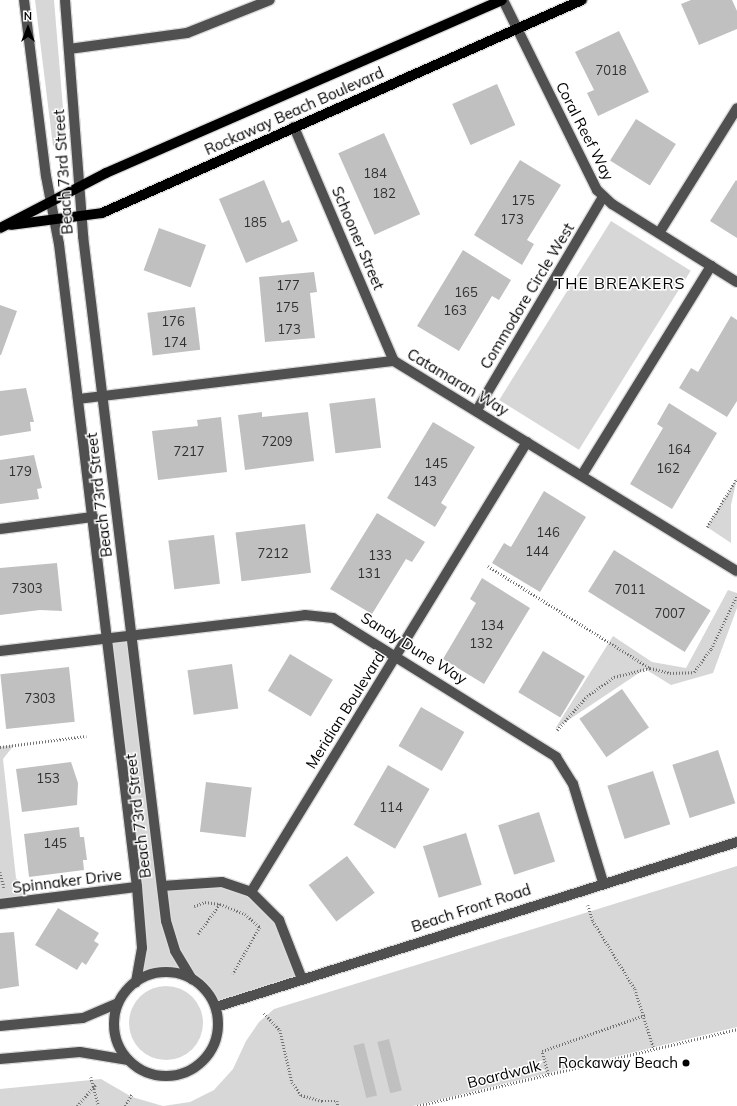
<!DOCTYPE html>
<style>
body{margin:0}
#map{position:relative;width:737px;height:1106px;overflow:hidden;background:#fff;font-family:Mulish,sans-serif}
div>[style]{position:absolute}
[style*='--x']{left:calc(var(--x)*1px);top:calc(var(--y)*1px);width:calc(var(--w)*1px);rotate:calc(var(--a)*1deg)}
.green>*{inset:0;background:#d7d7d7;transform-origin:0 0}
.round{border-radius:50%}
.building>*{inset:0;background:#c0c0c0;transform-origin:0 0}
.path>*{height:2.5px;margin-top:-1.25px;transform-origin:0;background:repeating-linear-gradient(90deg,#727272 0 1px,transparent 0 3px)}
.roads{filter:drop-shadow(1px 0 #dbdbdb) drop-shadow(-1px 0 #dbdbdb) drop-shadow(0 1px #dbdbdb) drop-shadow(0 -1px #dbdbdb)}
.minor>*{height:10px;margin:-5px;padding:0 5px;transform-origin:5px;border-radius:5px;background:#505050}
.minor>.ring{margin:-5px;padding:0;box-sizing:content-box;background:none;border:10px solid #505050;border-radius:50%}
.major>*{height:10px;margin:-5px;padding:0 5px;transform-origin:5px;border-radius:5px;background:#000}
.dots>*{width:11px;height:11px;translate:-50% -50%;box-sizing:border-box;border:2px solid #fff;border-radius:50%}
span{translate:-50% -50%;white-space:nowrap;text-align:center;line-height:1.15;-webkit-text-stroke:3px #fff;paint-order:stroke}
.number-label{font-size:13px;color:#303030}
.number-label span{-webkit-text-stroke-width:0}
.street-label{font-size:15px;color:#000}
.poi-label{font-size:15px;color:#000}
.right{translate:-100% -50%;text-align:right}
.neighbourhood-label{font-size:16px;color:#000;letter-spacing:1px}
.north{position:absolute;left:8px;top:8px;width:40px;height:40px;-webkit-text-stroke:3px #fff;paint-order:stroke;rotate:0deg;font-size:11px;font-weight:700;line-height:16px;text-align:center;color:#000}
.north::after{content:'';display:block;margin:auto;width:14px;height:18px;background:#000;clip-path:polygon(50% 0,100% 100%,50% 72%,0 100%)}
</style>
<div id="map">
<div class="green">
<i style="clip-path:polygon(35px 0,54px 0,66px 145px,53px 146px)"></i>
<i style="left:611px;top:221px;width:94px;height:211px;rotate:32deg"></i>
<i style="clip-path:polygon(737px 478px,731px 505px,731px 543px,707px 527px)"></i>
<i style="clip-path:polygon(728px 590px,737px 593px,737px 608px,713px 673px,671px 685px,645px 669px,555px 729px,613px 636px,652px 662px,686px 668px)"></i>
<i style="clip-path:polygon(131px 635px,162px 886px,222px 882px,266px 904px,302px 979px,216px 1007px,204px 986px,183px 975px,155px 974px,136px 982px,142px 965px,107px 638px)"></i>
<i style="clip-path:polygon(14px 745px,3px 759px,16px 878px,31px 899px,0 904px,0 747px)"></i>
<i style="clip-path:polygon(737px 866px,737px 1027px,413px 1106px,0 1106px,0 1089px,101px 1079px,132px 1097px,163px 1106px,190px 1102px,214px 1090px,233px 1069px,246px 1041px,259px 1022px,274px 1009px)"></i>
<i class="round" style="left:129px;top:986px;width:74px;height:74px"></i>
</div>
<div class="building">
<i style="clip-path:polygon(691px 0,732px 0,737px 11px,737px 29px,699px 45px,681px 4px)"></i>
<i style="clip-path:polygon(619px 31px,649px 92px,598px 116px,587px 93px,594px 90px,575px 52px)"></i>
<i style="left:497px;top:84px;width:45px;height:49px;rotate:66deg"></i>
<i style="left:636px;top:119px;width:47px;height:49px;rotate:32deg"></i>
<i style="left:384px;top:133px;width:89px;height:50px;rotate:66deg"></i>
<i style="clip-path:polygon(520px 160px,561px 185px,527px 240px,534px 244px,522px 265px,474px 235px)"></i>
<i style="clip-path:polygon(264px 180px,282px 223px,289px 220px,298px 241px,246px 263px,219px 199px)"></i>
<i style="clip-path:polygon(736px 180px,737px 181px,737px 238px,710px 221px)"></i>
<i style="left:159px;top:228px;width:50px;height:45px;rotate:20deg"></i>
<i style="clip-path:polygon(463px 250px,511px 280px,499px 300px,492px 296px,459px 351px,417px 326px)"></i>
<i style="clip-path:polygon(314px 272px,317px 292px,310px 293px,315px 338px,265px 342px,259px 277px)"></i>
<i style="clip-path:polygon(0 305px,17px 311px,1px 355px,0 355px)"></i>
<i style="left:195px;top:307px;width:43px;height:48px;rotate:83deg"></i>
<i style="clip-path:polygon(731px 316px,737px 320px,737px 401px,727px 417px,679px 388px,691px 368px,698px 372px)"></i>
<i style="clip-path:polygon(26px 388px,34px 422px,30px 422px,31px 431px,0 436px,0 391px)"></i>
<i style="left:375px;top:398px;width:50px;height:46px;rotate:83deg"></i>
<i style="clip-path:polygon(669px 403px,717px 433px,672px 509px,630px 484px,663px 428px,657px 424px)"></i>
<i style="clip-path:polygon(262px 412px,262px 417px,308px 412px,314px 461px,245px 470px,238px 415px)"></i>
<i style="clip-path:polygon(221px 417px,227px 472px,158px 480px,152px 431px,198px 426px,197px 420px)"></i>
<i style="clip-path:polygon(433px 422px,475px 447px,441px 503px,447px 507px,435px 527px,387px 498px)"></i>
<i style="clip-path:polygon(34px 455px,42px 488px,37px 489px,39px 499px,0 504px,0 460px)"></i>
<i style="clip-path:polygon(544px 491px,586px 517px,540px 592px,492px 563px,504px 543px,511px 547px)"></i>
<i style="clip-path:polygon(377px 513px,425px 542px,412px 562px,406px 559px,372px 614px,330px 589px)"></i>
<i style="left:305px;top:524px;width:49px;height:70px;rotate:83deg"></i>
<i style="left:214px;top:535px;width:49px;height:46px;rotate:83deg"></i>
<i style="left:614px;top:550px;width:114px;height:49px;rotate:32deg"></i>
<i style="clip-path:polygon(57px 563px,62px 611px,40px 610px,0 615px,0 568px)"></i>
<i style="clip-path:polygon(482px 578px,530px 608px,484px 684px,443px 659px,476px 603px,470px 599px)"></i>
<i style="left:543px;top:651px;width:49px;height:48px;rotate:31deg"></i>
<i style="left:290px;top:654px;width:50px;height:43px;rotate:31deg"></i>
<i style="left:232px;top:664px;width:45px;height:45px;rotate:82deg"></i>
<i style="left:69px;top:667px;width:55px;height:69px;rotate:84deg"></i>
<i style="left:622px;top:689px;width:47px;height:52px;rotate:55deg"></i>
<i style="left:421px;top:707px;width:50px;height:45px;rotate:30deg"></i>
<i style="left:718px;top:750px;width:56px;height:48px;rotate:72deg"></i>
<i style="clip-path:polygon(71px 762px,78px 783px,77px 805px,22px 812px,16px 769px)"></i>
<i style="left:388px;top:765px;width:48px;height:69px;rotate:30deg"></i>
<i style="left:653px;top:771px;width:56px;height:48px;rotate:72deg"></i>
<i style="left:206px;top:782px;width:46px;height:50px;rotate:7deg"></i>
<i style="left:539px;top:812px;width:52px;height:43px;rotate:72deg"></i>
<i style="clip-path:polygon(79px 827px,80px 837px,84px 837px,87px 860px,83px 860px,84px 870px,29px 877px,24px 834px)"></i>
<i style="left:466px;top:833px;width:54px;height:45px;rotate:73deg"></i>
<i style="left:347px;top:856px;width:46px;height:48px;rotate:53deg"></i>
<i style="clip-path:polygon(58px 908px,99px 933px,94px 941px,99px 944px,86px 965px,82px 962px,77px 970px,35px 945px)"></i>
<i style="clip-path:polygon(14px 932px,19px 986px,0 989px,0 933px)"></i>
<i style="left:389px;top:1039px;width:53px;height:12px;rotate:76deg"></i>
<i style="left:364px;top:1043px;width:54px;height:11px;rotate:76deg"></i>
</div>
<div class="path">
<i style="--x:707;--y:527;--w:57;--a:-58.5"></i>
<i style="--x:488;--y:566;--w:191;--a:32.2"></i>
<i style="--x:557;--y:730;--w:45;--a:-48.6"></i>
<i style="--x:587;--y:696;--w:33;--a:-35"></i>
<i style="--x:614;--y:677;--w:37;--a:-14"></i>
<i style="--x:650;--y:668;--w:21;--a:14"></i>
<i style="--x:670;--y:673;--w:24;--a:-2"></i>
<i style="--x:694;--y:672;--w:29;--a:-54"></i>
<i style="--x:711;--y:649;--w:60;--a:-64.3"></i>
<i style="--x:0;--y:747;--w:87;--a:-7.3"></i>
<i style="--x:0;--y:872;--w:16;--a:75"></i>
<i style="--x:588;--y:905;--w:17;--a:73"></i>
<i style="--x:593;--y:921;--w:80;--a:58.3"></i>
<i style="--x:635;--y:989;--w:63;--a:72.4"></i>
<i style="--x:194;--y:906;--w:12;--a:-20"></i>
<i style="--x:205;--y:902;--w:15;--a:8"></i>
<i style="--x:220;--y:904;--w:27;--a:22"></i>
<i style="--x:245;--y:914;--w:20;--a:41"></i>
<i style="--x:260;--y:927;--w:54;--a:119.9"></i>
<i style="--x:198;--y:934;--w:37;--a:-54"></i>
<i style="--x:264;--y:1013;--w:23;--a:47"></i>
<i style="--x:280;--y:1030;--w:53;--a:77"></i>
<i style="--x:292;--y:1082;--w:16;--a:55"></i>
<i style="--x:301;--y:1095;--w:22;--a:16"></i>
<i style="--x:322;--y:1101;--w:15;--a:0"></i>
<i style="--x:337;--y:1101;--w:5;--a:79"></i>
<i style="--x:548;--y:1074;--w:24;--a:-105"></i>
<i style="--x:542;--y:1051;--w:109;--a:-19.3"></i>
<i style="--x:91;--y:1077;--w:30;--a:75"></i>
<i style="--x:77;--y:1106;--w:28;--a:-49"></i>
<i style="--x:125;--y:1106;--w:14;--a:-60"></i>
<i style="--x:417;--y:1106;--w:329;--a:-13.5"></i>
</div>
<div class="roads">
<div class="minor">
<i style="--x:24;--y:0;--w:177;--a:82.9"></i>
<i style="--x:46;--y:176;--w:69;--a:79.2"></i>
<i style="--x:59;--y:244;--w:648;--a:83.08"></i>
<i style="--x:137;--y:887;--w:61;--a:85.3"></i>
<i style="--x:142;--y:948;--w:35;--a:100"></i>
<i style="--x:65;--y:0;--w:237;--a:85.6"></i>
<i style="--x:83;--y:236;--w:690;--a:83.09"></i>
<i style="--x:166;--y:921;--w:31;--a:73"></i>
<i style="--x:175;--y:951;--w:33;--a:59"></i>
<i style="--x:503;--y:0;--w:212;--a:63.7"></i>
<i style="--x:597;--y:190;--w:21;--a:43"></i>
<i style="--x:612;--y:204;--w:147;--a:32"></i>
<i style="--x:69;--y:49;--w:119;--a:-7.7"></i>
<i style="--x:187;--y:33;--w:89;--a:-21.7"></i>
<i style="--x:294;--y:127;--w:254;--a:66.9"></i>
<i style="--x:659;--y:233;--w:147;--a:-58"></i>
<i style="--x:78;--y:399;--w:318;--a:-6.9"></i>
<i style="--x:394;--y:361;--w:402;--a:31.5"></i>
<i style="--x:477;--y:410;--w:247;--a:-59.4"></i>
<i style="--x:582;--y:475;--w:246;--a:-58.3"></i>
<i style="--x:0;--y:529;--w:94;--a:-7.4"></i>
<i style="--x:0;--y:651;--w:307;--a:-6.7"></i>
<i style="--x:305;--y:615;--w:28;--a:6"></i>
<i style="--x:333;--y:618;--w:263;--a:31.9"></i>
<i style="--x:556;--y:757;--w:32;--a:58"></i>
<i style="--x:573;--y:784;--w:102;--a:73"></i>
<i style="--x:162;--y:886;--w:60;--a:-3.8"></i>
<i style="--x:222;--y:882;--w:31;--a:19"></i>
<i style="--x:251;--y:892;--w:40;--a:45"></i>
<i style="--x:279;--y:920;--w:63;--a:68.7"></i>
<i style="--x:251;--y:892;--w:528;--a:-58.48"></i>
<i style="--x:0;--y:904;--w:138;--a:-7.1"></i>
<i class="ring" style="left:114px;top:972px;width:94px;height:94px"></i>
<i style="--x:216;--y:1007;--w:547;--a:-17.57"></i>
<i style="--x:0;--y:1026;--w:83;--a:-5.5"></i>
<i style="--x:83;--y:1018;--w:38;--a:-23"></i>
<i style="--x:0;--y:1059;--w:80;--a:-5"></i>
<i style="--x:80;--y:1052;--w:49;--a:9.5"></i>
</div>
<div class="major">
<i style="--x:11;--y:225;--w:92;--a:-7.5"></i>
<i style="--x:102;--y:213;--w:525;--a:-23.93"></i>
<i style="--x:0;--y:228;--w:119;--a:-27.4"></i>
<i style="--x:106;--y:173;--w:432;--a:-23.6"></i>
</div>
</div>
<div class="dots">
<i style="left:686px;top:1063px;background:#000"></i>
</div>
<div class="number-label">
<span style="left:611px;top:70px">7018</span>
<span style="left:375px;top:173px">184</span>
<span style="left:384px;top:193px">182</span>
<span style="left:523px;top:200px">175</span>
<span style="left:512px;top:219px">173</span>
<span style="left:255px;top:222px">185</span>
<span style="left:288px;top:285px">177</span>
<span style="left:466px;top:292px">165</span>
<span style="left:287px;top:307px">175</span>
<span style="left:455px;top:310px">163</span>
<span style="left:173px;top:321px">176</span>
<span style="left:289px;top:329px">173</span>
<span style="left:175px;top:342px">174</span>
<span style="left:277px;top:441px">7209</span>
<span style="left:679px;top:449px">164</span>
<span style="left:189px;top:451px">7217</span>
<span style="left:436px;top:463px">145</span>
<span style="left:668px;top:468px">162</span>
<span style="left:20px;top:471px">179</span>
<span style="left:425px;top:481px">143</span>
<span style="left:548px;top:532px">146</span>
<span style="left:537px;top:551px">144</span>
<span style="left:273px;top:553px">7212</span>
<span style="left:380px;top:555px">133</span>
<span style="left:369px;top:573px">131</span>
<span style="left:27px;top:588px">7303</span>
<span style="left:630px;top:589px">7011</span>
<span style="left:670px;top:613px">7007</span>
<span style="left:492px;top:625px">134</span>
<span style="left:481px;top:643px">132</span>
<span style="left:40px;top:698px">7303</span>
<span style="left:48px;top:778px">153</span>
<span style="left:391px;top:807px">114</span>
<span style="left:55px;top:843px">145</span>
</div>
<div class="street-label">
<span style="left:294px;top:111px;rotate:-24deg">Rockaway Beach Boulevard</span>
<span style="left:585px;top:131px;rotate:63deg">Coral Reef Way</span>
<span style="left:63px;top:172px;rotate:-94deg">Beach 73rd Street</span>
<span style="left:358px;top:238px;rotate:67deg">Schooner Street</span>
<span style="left:527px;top:296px;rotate:-59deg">Commodore Circle West</span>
<span style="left:458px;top:382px;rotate:31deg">Catamaran Way</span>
<span style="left:99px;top:495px;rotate:-97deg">Beach 73rd Street</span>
<span style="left:414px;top:648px;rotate:32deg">Sandy Dune Way</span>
<span style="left:345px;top:710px;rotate:-58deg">Meridian Boulevard</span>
<span style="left:138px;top:816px;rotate:-97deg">Beach 73rd Street</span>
<span style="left:67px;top:881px;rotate:-7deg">Spinnaker Drive</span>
<span style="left:471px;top:908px;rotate:-18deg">Beach Front Road</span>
<span style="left:504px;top:1074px;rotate:-14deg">Boardwalk</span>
</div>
<div class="poi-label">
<span class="right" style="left:678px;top:1063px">Rockaway Beach</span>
</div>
<div class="neighbourhood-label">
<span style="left:620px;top:283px">THE BREAKERS</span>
</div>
<div class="north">N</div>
</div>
